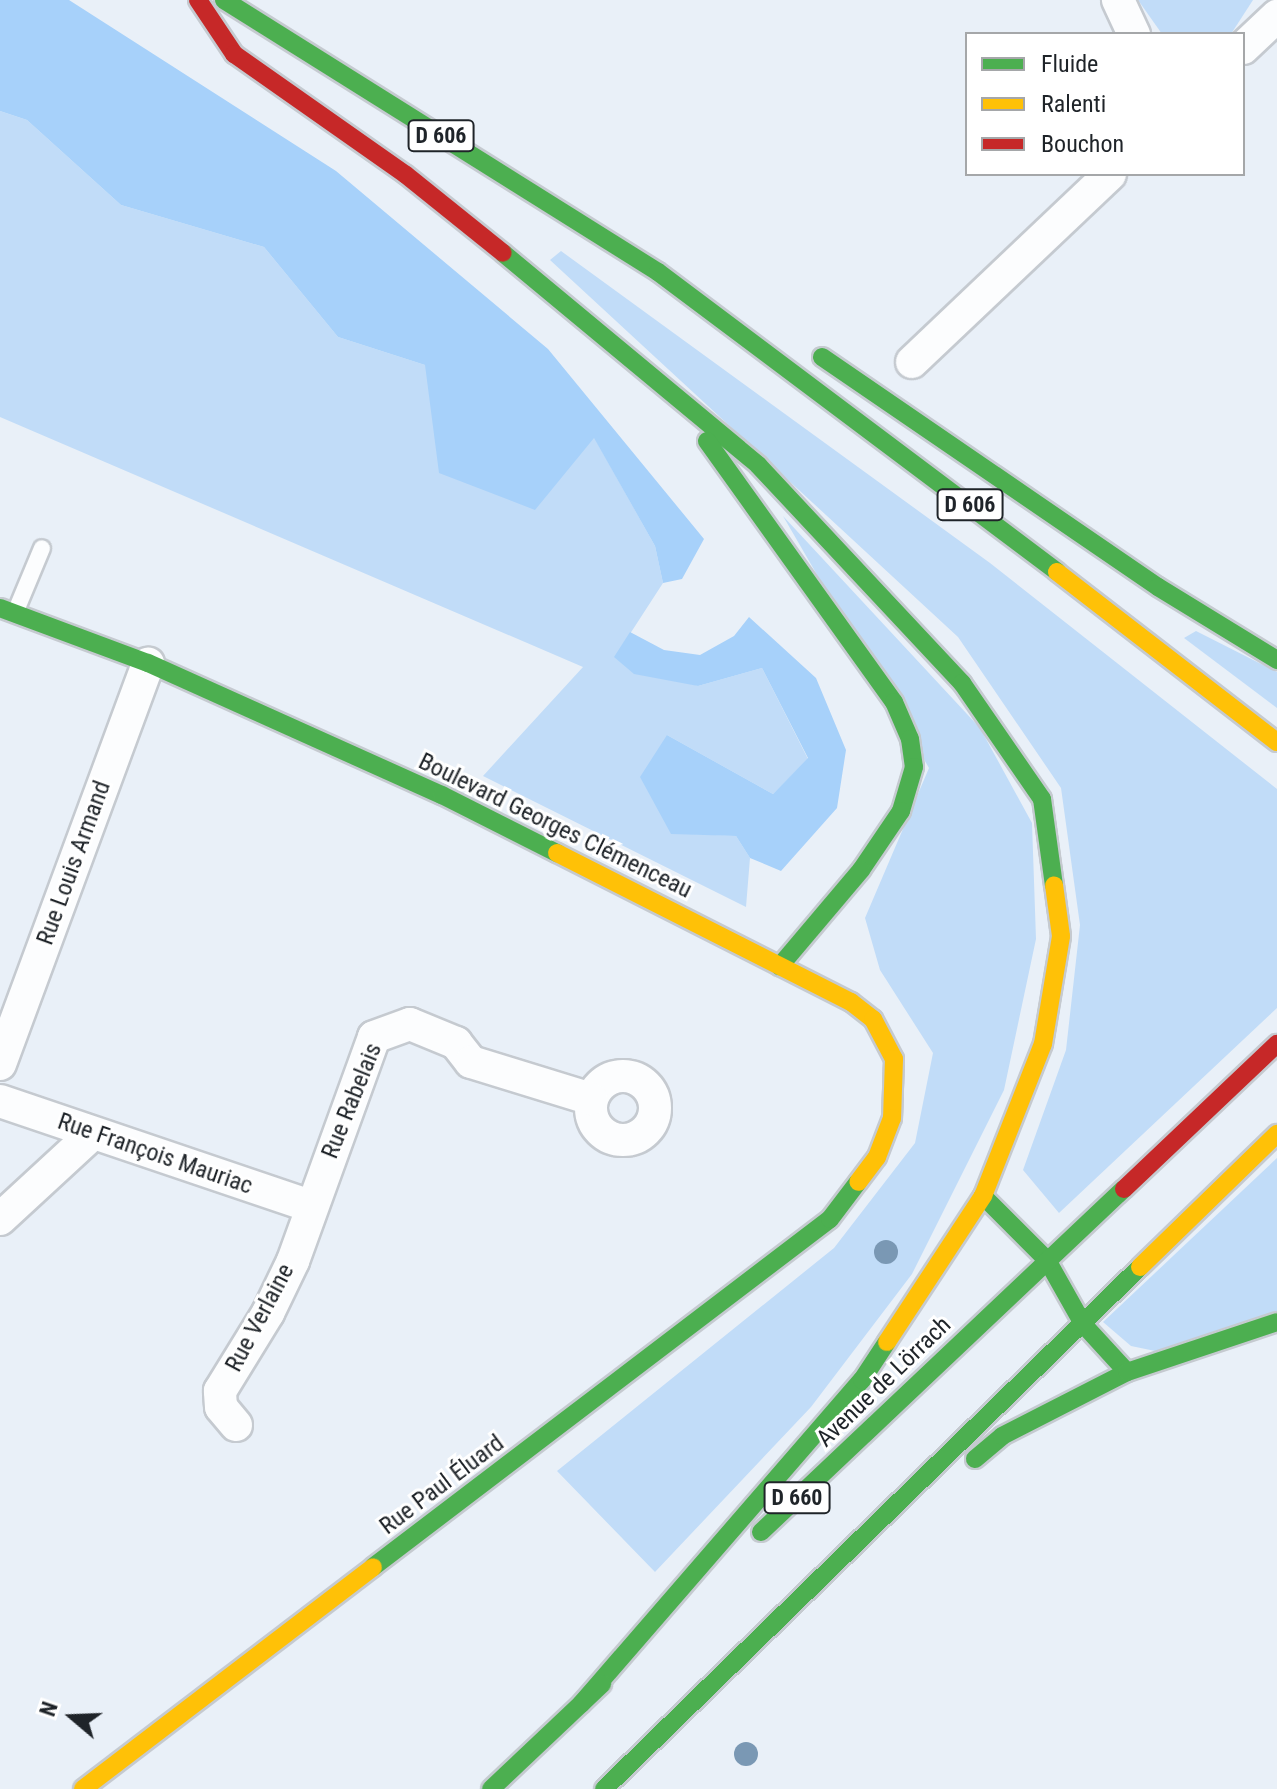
<!DOCTYPE html>
<meta charset="utf-8">
<style>
body{margin:0}
#map{position:relative;width:1277px;height:1789px;overflow:hidden;background:#e9f0f8;font-family:"Roboto Condensed",sans-serif}
div>[style]{position:absolute}
[style*='--x']{left:calc(var(--x)*1px);top:calc(var(--y)*1px);width:calc(var(--w)*1px);rotate:calc(var(--a)*1deg)}
.green>*{inset:0;background:#c1dcf8}
.forest>*{inset:0;background:#a7d1fa}
.roads{filter:drop-shadow(2px 0 #c5cad0) drop-shadow(-2px 0 #c5cad0) drop-shadow(0 2px #c5cad0) drop-shadow(0 -2px #c5cad0)}
.lane>*{height:16px;margin:-8px;padding:0 8px;transform-origin:8px;border-radius:8px;background:#fcfdfe}
.street>*{height:32px;margin:-16px;padding:0 16px;transform-origin:16px;border-radius:16px;background:#fcfdfe}
.street>.ring{margin:-16px;padding:0;box-sizing:content-box;background:none;border:32px solid #fcfdfe;border-radius:50%}
.fast>*{height:18px;margin:-9px;padding:0 9px;transform-origin:9px;border-radius:9px;background:#4caf50}
.slow>*{height:18px;margin:-9px;padding:0 9px;transform-origin:9px;border-radius:9px;background:#ffc107}
.jam>*{height:18px;margin:-9px;padding:0 9px;transform-origin:9px;border-radius:9px;background:#c62828}
.trees>*{width:24px;height:24px;margin:-12px;border-radius:50%;background:#7a98b4}
span{translate:-50% -50%;white-space:nowrap;text-align:center;line-height:1.15;-webkit-text-stroke:6px #fff;paint-order:stroke}
.shield-label span{padding:2px 6px;background:#fff;border:2px solid;border-radius:6px;-webkit-text-stroke-width:0}
.shield-label{font-size:22px;color:#1f2429;font-weight:700}
.street-label{font-size:24px;color:#1f2429}
.legend{position:absolute;left:965px;top:32px;width:280px;height:144px;box-sizing:border-box;background:#fff;border:2px solid #a5a7a9;margin:0;padding:10px 14px;list-style:none;font-size:24px;color:#1f2429}
.legend li{display:flex;align-items:center;gap:16px;height:40px}
.legend b{width:40px;border:2px solid #a5a7a9}
.north{position:absolute;left:32px;top:1677px;width:80px;height:80px;-webkit-text-stroke:6px #fff;paint-order:stroke;rotate:289deg;font-size:22px;font-weight:700;line-height:32px;text-align:center;color:#1f2429}
.north::after{content:'';display:block;margin:auto;width:28px;height:36px;background:#1f2429;clip-path:polygon(50% 0,100% 100%,50% 72%,0 100%)}
</style>
<div id="map">
<div class="green">
<i style="clip-path:polygon(1138px 0,1253px 0,1231px 34px,1162px 34px)"></i>
<i style="clip-path:polygon(0 111px,27px 120px,121px 205px,264px 247px,338px 337px,425px 365px,594px 437px,655px 546px,663px 583px,615px 657px,698px 686px,762px 668px,808px 759px,773px 794px,667px 735px,671px 833px,736px 836px,750px 858px,746px 907px,483px 776px,583px 667px,0 417px)"></i>
<i style="clip-path:polygon(561px 251px,990px 563px,1277px 789px,1277px 1008px,1059px 1213px,1023px 1170px,1066px 1050px,1080px 925px,1061px 788px,958px 637px,550px 260px)"></i>
<i style="clip-path:polygon(783px 516px,980px 728px,1032px 823px,1036px 939px,1004px 1090px,912px 1274px,811px 1407px,655px 1572px,557px 1471px,834px 1248px,915px 1143px,933px 1053px,880px 970px,865px 918px,929px 768px)"></i>
<i style="clip-path:polygon(1196px 631px,1277px 672px,1277px 708px,1184px 638px)"></i>
<i style="clip-path:polygon(1277px 1158px,1277px 1312px,1160px 1352px,1131px 1346px,1103px 1322px)"></i>
</div>
<div class="forest">
<i style="clip-path:polygon(0 0,69px 0,336px 171px,548px 349px,704px 539px,682px 579px,663px 583px,655px 546px,594px 438px,535px 510px,439px 473px,425px 365px,338px 337px,264px 247px,121px 205px,27px 120px,0 111px)"></i>
<i style="clip-path:polygon(749px 617px,816px 678px,846px 750px,837px 808px,781px 871px,750px 858px,736px 836px,671px 834px,640px 777px,667px 735px,773px 794px,808px 758px,762px 668px,698px 686px,634px 674px,614px 657px,630px 632px,664px 650px,700px 655px,734px 636px)"></i>
</div>
<div class="roads">
<div class="lane">
<i style="--x:15;--y:613;--w:70;--a:-67.4"></i>
</div>
<div class="street">
<i style="--x:1118;--y:0;--w:38;--a:65"></i>
<i style="--x:1243;--y:48;--w:47;--a:-43.3"></i>
<i style="--x:912;--y:362;--w:273;--a:-43.5"></i>
<i style="--x:0;--y:1064;--w:427;--a:-69.7"></i>
<i class="ring" style="left:591px;top:1076px;width:32px;height:32px"></i>
<i style="--x:0;--y:1101;--w:328;--a:18.7"></i>
<i style="--x:0;--y:1219;--w:125;--a:-42.7"></i>
<i style="--x:236;--y:1425;--w:23;--a:-130"></i>
<i style="--x:221;--y:1407;--w:16;--a:-94"></i>
<i style="--x:220;--y:1391;--w:92;--a:-58.4"></i>
<i style="--x:268;--y:1313;--w:58;--a:-64.3"></i>
<i style="--x:293;--y:1261;--w:238;--a:-70.1"></i>
<i style="--x:374;--y:1037;--w:38;--a:-20"></i>
<i style="--x:410;--y:1024;--w:50;--a:22.4"></i>
<i style="--x:456;--y:1043;--w:24;--a:52"></i>
<i style="--x:471;--y:1062;--w:126;--a:17.1"></i>
</div>
<div class="fast">
<i style="--x:224;--y:0;--w:512;--a:32.08"></i>
<i style="--x:658;--y:272;--w:499;--a:36.9"></i>
<i style="--x:503;--y:253;--w:332;--a:39.7"></i>
<i style="--x:758;--y:465;--w:299;--a:46.9"></i>
<i style="--x:962;--y:683;--w:141;--a:55.4"></i>
<i style="--x:1042;--y:799;--w:87;--a:82.1"></i>
<i style="--x:822;--y:357;--w:407;--a:34.4"></i>
<i style="--x:1158;--y:587;--w:140;--a:31.5"></i>
<i style="--x:707;--y:441;--w:321;--a:54.4"></i>
<i style="--x:894;--y:702;--w:40;--a:66.6"></i>
<i style="--x:910;--y:739;--w:28;--a:82"></i>
<i style="--x:914;--y:767;--w:46;--a:106.5"></i>
<i style="--x:901;--y:811;--w:71;--a:124.1"></i>
<i style="--x:861;--y:870;--w:126;--a:130.2"></i>
<i style="--x:0;--y:608;--w:158;--a:20.4"></i>
<i style="--x:148;--y:663;--w:322;--a:24.2"></i>
<i style="--x:442;--y:795;--w:129;--a:26.8"></i>
<i style="--x:983;--y:1196;--w:91;--a:45"></i>
<i style="--x:1047;--y:1260;--w:73;--a:60.6"></i>
<i style="--x:1083;--y:1324;--w:65;--a:47.5"></i>
<i style="--x:975;--y:1459;--w:35;--a:-40"></i>
<i style="--x:1002;--y:1436;--w:140;--a:-27.1"></i>
<i style="--x:1127;--y:1372;--w:158;--a:-18.4"></i>
<i style="--x:761;--y:1532;--w:499;--a:-43.4"></i>
<i style="--x:373;--y:1567;--w:574;--a:-37.29"></i>
<i style="--x:830;--y:1219;--w:46;--a:-52.9"></i>
<i style="--x:581;--y:1704;--w:429;--a:-49.1"></i>
<i style="--x:862;--y:1380;--w:45;--a:-56.7"></i>
<i style="--x:491;--y:1789;--w:153;--a:-43.4"></i>
<i style="--x:604;--y:1789;--w:748;--a:-44.24"></i>
</div>
<div class="slow">
<i style="--x:1057;--y:572;--w:278;--a:37.7"></i>
<i style="--x:557;--y:853;--w:330;--a:26.9"></i>
<i style="--x:851;--y:1002;--w:28;--a:38"></i>
<i style="--x:873;--y:1019;--w:45;--a:62.3"></i>
<i style="--x:894;--y:1059;--w:59;--a:91.9"></i>
<i style="--x:892;--y:1118;--w:42;--a:111"></i>
<i style="--x:877;--y:1157;--w:31;--a:127"></i>
<i style="--x:1140;--y:1267;--w:191;--a:-44.2"></i>
<i style="--x:887;--y:1342;--w:175;--a:-56.7"></i>
<i style="--x:983;--y:1196;--w:163;--a:-68.5"></i>
<i style="--x:1043;--y:1044;--w:109;--a:-80.5"></i>
<i style="--x:1061;--y:936;--w:51;--a:-97.8"></i>
<i style="--x:83;--y:1789;--w:365;--a:-37.4"></i>
</div>
<div class="jam">
<i style="--x:198;--y:0;--w:65;--a:56.3"></i>
<i style="--x:234;--y:54;--w:210;--a:35.1"></i>
<i style="--x:406;--y:175;--w:124;--a:38.8"></i>
<i style="--x:1124;--y:1189;--w:211;--a:-43.5"></i>
</div>
</div>
<div class="trees">
<i style="left:886px;top:1252px"></i>
<i style="left:746px;top:1754px"></i>
</div>
<div class="shield-label">
<span style="left:441px;top:136px">D 606</span>
<span style="left:970px;top:505px">D 606</span>
<span style="left:797px;top:1498px">D 660</span>
</div>
<div class="street-label">
<span style="left:555px;top:826px;rotate:26deg">Boulevard Georges Clémenceau</span>
<span style="left:74px;top:863px;rotate:-70deg">Rue Louis Armand</span>
<span style="left:352px;top:1101px;rotate:-68deg">Rue Rabelais</span>
<span style="left:155px;top:1154px;rotate:19deg">Rue François Mauriac</span>
<span style="left:260px;top:1318px;rotate:-62deg">Rue Verlaine</span>
<span style="left:884px;top:1382px;rotate:-44deg">Avenue de Lörrach</span>
<span style="left:442px;top:1485px;rotate:-37deg">Rue Paul Éluard</span>
</div>
<ul class="legend">
<li><b style="height:10px;background:#4caf50"></b>Fluide</li>
<li><b style="height:10px;background:#ffc107"></b>Ralenti</li>
<li><b style="height:10px;background:#c62828"></b>Bouchon</li>
</ul>
<div class="north">N</div>
</div>
